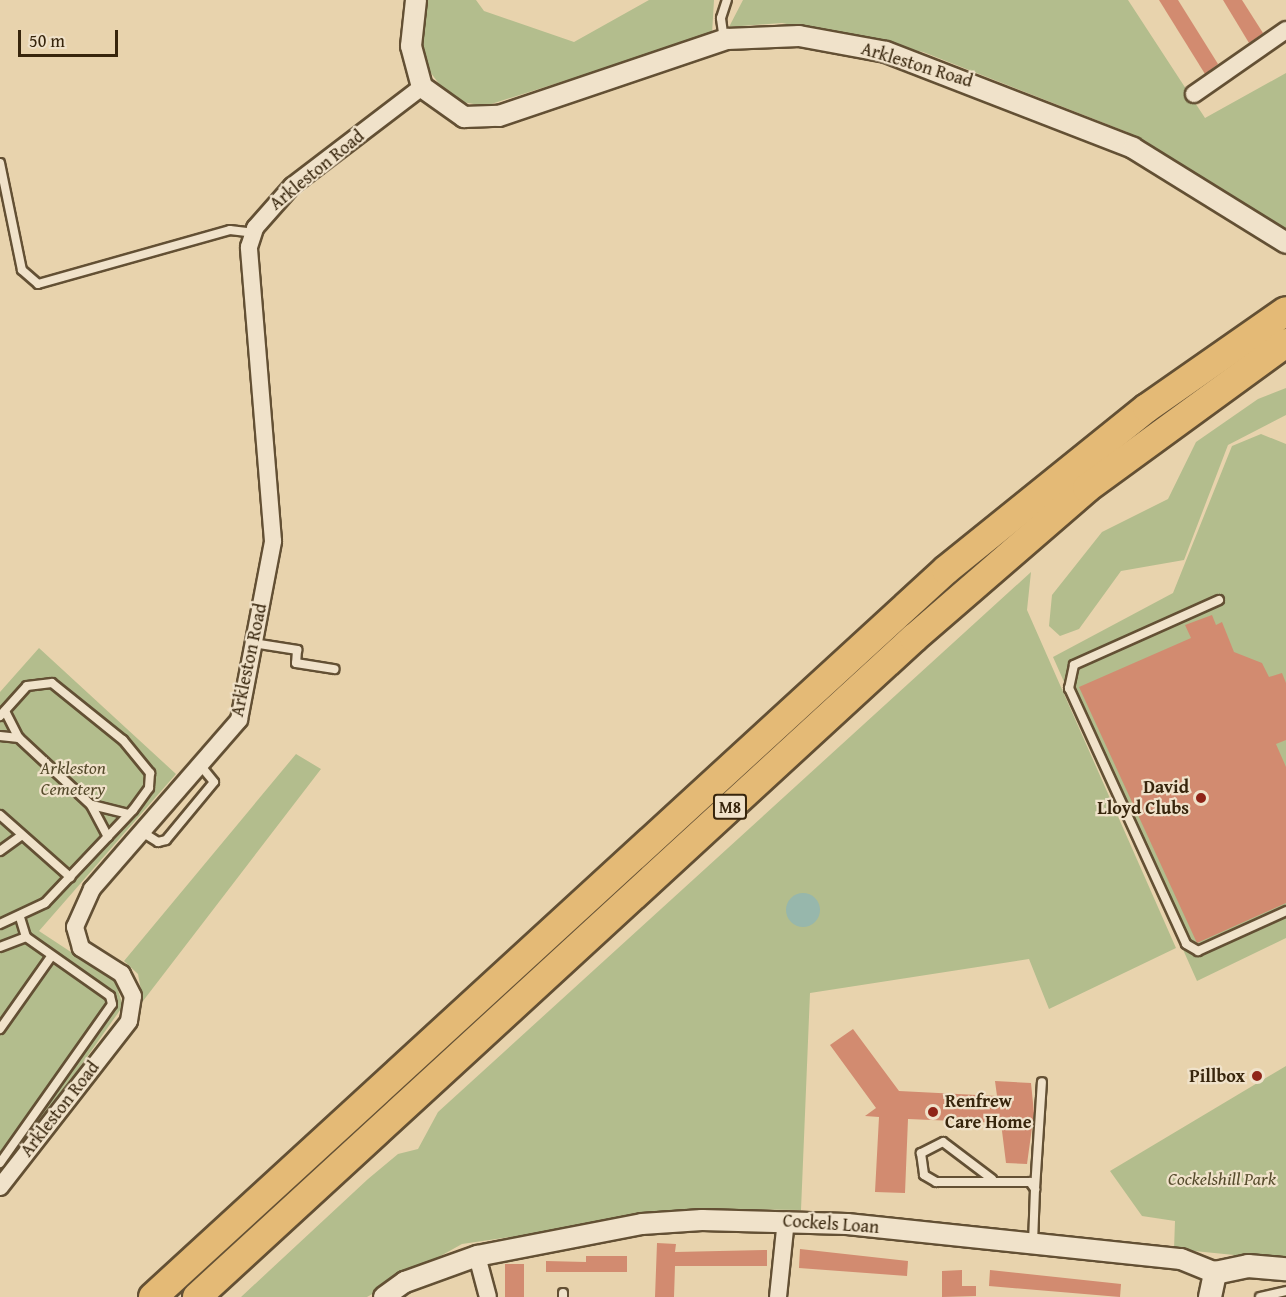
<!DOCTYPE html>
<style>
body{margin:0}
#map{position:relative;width:1286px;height:1297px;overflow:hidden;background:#e8d3ad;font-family:"Gentium Book Plus",serif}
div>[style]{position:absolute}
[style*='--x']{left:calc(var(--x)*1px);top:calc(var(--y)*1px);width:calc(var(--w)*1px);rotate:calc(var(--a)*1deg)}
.green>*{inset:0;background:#b3bd8d}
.water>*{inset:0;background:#97b7ac}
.round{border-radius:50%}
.building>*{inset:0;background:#d28b70;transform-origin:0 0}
.roads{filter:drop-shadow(2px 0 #635034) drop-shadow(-2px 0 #635034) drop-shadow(0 2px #635034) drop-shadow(0 -2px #635034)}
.service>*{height:8px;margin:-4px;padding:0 4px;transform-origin:4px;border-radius:4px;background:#f0e2ca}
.minor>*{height:16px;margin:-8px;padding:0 8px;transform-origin:8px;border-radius:8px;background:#f0e2ca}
.tertiary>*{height:20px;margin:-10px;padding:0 10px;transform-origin:10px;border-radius:10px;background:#f0e2ca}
.secondary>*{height:22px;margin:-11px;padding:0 11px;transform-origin:11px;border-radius:11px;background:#f0e2ca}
.motorway>*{height:28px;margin:-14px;padding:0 14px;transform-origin:14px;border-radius:14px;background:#e4ba76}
.dots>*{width:16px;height:16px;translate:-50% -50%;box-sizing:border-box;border:3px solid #f0e2ca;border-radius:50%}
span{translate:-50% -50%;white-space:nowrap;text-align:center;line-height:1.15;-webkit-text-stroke:4.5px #f0e2ca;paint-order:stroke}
.shield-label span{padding:2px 4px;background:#f0e2ca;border:2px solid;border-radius:4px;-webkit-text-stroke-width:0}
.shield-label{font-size:16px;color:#37250c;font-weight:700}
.street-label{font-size:18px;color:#37250c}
.park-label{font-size:18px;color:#564b2c;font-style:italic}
.poi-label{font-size:18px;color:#37250c;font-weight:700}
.right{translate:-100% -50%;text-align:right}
.left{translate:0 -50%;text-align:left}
.scale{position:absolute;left:18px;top:30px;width:100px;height:27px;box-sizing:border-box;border:3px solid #37250c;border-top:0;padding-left:8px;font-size:18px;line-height:21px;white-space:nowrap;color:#37250c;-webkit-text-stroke:4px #f0e2ca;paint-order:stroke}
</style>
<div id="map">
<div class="green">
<i style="clip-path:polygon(425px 0,476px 0,484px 11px,574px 42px,649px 0,714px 0,712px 34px,485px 106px,451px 100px,428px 69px,419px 41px)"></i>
<i style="clip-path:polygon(743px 0,1128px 0,1205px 118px,1286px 73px,1286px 230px,1127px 132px,923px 52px,782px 23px,729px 27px)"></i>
<i style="clip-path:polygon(1286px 388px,1286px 415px,1228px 445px,1184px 560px,1121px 571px,1079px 629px,1060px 636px,1049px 626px,1052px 595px,1102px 532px,1168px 499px,1196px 442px,1258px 399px)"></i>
<i style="clip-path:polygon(1261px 434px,1286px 444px,1286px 938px,1197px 981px,1053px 657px,1173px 593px,1232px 446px)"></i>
<i style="clip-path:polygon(1031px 572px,1027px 610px,1176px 948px,1049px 1009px,1029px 959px,810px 993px,801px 1210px,706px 1209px,462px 1244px,367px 1297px,241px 1297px,368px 1179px,398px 1154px,418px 1149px,438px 1112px)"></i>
<i style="clip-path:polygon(39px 648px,176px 774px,39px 931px,115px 981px,123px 1006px,0 1180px,0 692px)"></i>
<i style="clip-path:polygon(296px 754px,321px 769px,143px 1001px,138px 974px,124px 961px)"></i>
<i style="clip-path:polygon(1286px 1066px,1286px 1260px,1174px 1249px,1175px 1221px,1142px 1216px,1110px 1171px)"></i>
</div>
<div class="water">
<i class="round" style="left:786px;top:893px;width:34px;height:34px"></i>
</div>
<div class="building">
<i style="clip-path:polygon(1159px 0,1178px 0,1218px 64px,1205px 74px)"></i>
<i style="clip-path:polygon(1223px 0,1242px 0,1263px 33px,1249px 43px)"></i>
<i style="clip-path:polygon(1212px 615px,1216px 625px,1222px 622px,1234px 652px,1262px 663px,1269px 677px,1282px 673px,1286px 683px,1286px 740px,1276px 744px,1286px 767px,1286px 903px,1197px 943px,1079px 687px,1191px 638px,1185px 625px)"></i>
<i style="clip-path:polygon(853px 1029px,899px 1091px,997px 1096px,995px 1081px,1031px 1083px,1034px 1113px,1027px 1164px,1006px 1163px,1001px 1123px,908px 1119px,905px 1193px,875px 1192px,879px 1117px,865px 1116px,876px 1108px,830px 1045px)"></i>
<i style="clip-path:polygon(657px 1243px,676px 1244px,675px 1252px,767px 1250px,767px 1266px,675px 1266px,674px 1297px,655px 1297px)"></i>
<i style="clip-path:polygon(800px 1249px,908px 1261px,907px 1276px,799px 1268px)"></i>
<i style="clip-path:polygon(586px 1256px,627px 1256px,627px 1272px,546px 1272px,546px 1261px,586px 1262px)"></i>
<i style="left:505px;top:1264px;width:19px;height:33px"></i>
<i style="clip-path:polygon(962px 1270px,962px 1286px,976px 1286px,976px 1296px,942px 1297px,942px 1271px)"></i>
<i style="clip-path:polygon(990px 1270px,1121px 1284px,1120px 1297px,989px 1286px)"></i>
</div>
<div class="roads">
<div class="service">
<i style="--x:724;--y:40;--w:22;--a:-98"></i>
<i style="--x:721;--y:18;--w:19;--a:-72"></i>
<i style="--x:0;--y:163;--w:109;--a:78.4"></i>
<i style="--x:22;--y:270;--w:21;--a:41"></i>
<i style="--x:38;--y:284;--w:199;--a:-15.7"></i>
<i style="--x:230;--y:230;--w:23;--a:7"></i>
<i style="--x:1219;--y:600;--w:159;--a:155.9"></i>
<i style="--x:1074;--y:665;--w:24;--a:102"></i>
<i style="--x:1069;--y:688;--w:281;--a:65.4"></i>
<i style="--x:1186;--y:944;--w:14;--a:30"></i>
<i style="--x:1198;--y:951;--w:97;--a:-24.4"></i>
<i style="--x:253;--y:643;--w:45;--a:9"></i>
<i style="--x:297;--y:650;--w:13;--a:94"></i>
<i style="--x:296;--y:663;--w:39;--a:9"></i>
<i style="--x:5;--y:711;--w:30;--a:63"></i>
<i style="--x:19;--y:738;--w:98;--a:42.9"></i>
<i style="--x:91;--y:805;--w:36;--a:62"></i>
<i style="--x:0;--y:716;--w:40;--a:-48"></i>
<i style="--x:27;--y:686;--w:25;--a:-7"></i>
<i style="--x:52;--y:683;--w:91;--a:38.8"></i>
<i style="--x:123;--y:740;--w:43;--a:50.7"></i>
<i style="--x:150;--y:773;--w:15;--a:94"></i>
<i style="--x:149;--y:788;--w:27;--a:126"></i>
<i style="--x:133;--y:810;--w:128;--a:133.4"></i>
<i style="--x:45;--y:903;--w:50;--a:155"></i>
<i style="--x:0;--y:736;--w:19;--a:6"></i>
<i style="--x:92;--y:805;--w:37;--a:14"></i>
<i style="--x:0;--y:815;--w:94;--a:41.5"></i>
<i style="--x:142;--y:832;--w:19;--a:32"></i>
<i style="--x:158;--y:842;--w:8;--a:-14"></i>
<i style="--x:166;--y:840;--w:75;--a:-50.4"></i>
<i style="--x:214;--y:782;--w:22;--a:-129"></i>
<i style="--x:0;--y:851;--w:26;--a:-36"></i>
<i style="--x:0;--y:947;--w:28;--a:-21"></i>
<i style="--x:0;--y:1029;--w:87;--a:-54.8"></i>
<i style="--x:0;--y:1163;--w:194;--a:-54.8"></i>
<i style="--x:112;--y:1004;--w:8;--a:-104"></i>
<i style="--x:110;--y:996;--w:103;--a:-144.9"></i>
<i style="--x:26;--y:937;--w:21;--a:-107"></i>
<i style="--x:992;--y:1179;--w:61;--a:-142.9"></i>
<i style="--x:943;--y:1142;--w:25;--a:153"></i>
<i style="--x:921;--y:1153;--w:22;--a:82"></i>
<i style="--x:924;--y:1175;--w:14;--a:30"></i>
<i style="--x:936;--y:1182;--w:94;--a:0"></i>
<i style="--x:1030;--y:1182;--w:9;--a:54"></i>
<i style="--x:1035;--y:1189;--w:54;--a:92.1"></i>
<i style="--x:1035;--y:1189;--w:107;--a:-86.3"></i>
<i style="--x:563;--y:1297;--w:4;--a:-90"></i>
<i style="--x:1260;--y:1297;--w:27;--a:-13"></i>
</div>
<div class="minor">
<i style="--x:1194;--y:94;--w:112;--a:-34.8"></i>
<i style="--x:0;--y:1187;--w:210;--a:-52.1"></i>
<i style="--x:129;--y:1021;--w:25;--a:-81"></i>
<i style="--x:133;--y:996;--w:25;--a:-117"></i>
<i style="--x:122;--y:974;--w:49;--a:-147.6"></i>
<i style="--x:81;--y:948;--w:22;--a:-106"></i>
<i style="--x:75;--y:927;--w:42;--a:-65.9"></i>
<i style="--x:92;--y:889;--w:224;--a:-49"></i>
<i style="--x:239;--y:720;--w:182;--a:-79.2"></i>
<i style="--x:273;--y:541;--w:295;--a:-94.7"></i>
<i style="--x:249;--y:247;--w:20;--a:-72"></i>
<i style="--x:255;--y:228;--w:56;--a:-48.6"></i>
<i style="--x:292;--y:186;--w:163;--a:-37.3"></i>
<i style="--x:477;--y:1256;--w:42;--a:75"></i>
<i style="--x:778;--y:1297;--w:77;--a:-84.1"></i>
</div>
<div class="tertiary">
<i style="--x:416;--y:0;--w:46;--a:96.2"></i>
<i style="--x:411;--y:46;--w:42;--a:75"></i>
<i style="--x:422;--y:87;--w:52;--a:35.5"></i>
<i style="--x:464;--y:117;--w:35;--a:-2"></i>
<i style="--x:499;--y:116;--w:241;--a:-18.7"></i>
<i style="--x:727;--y:39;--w:72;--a:-2.4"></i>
<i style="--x:799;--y:36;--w:88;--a:10.4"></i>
<i style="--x:886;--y:52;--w:265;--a:21.2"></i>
<i style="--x:1133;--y:148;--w:180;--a:31.8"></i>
<i style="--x:384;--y:1297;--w:26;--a:-36"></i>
<i style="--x:405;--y:1282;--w:77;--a:-19.9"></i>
<i style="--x:477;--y:1256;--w:168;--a:-11"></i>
<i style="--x:642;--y:1224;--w:60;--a:-3.8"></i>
<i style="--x:702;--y:1220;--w:145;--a:1.6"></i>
<i style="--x:847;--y:1224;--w:336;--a:6"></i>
<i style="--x:1181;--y:1259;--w:37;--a:22"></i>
</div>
<div class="secondary">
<i style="--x:1210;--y:1297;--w:25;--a:-78"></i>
<i style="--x:1215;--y:1273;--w:34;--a:-12"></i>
<i style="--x:1248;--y:1266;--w:38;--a:5"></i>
</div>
<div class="motorway">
<i style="--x:153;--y:1297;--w:1076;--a:-42.51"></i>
<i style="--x:946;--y:570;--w:258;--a:-38.9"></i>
<i style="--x:1147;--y:408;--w:169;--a:-34.9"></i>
<i style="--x:197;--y:1297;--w:974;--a:-42.59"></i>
<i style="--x:914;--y:638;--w:229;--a:-40.9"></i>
<i style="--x:1087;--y:488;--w:246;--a:-36.1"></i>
</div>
</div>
<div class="dots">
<i style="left:1201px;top:798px;background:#8f2418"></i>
<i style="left:1257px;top:1076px;background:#8f2418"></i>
<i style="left:933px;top:1112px;background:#8f2418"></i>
</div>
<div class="shield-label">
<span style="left:730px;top:807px">M8</span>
</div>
<div class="street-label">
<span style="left:917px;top:65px;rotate:17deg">Arkleston Road</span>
<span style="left:317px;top:170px;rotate:-39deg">Arkleston Road</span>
<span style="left:249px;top:660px;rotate:-78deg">Arkleston Road</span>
<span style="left:60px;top:1109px;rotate:-52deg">Arkleston Road</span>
<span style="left:831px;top:1224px;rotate:4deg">Cockels Loan</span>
</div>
<div class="park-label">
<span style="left:73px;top:779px">Arkleston<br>Cemetery</span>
<span style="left:1222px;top:1179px">Cockelshill Park</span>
</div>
<div class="poi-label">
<span class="right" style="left:1189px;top:798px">David<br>Lloyd Clubs</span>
<span class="right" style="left:1245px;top:1076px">Pillbox</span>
<span class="left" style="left:945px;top:1112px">Renfrew<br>Care Home</span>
</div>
<div class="scale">50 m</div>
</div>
